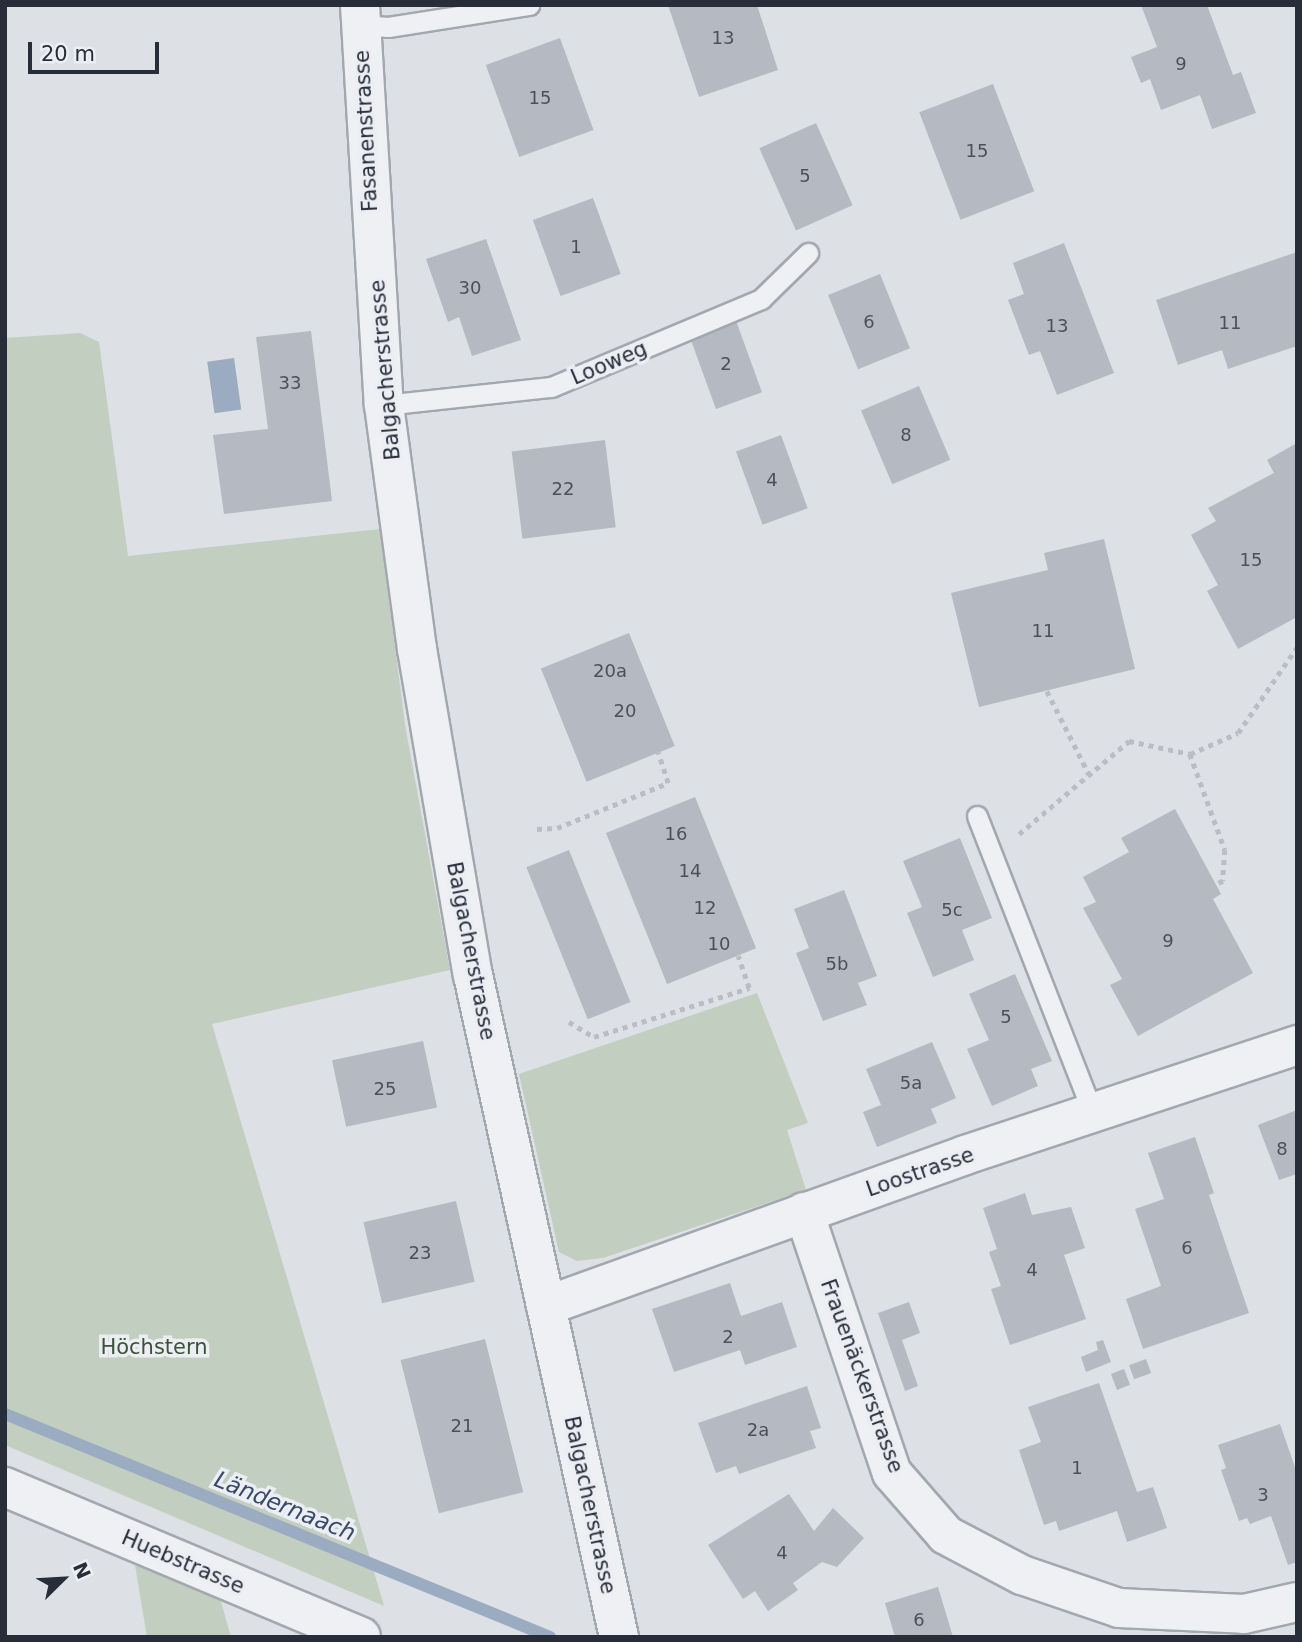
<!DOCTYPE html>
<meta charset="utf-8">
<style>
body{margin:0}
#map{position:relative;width:1302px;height:1642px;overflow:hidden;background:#dde0e5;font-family:"DejaVu Sans",sans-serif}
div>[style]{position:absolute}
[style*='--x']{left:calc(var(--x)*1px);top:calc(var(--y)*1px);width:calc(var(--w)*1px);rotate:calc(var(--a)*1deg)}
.green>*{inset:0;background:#c2cebf}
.water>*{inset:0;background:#9bacc2;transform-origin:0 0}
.stream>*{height:12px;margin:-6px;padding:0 6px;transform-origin:6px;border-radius:6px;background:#9bacc2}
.building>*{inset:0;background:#b5b9c1;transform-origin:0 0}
.path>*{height:4.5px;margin-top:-2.25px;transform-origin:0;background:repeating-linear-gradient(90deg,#bbbdc4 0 5px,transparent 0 10px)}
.roads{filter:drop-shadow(2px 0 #a3a7ae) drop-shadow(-2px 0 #a3a7ae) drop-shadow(0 2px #a3a7ae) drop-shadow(0 -2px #a3a7ae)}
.service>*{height:19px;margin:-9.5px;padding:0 9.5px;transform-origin:9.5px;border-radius:9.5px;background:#eff0f4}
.minor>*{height:38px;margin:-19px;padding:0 19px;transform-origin:19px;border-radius:19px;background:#eff0f4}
span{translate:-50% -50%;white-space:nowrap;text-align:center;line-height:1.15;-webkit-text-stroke:7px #eceef3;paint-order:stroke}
.number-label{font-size:18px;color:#4b505c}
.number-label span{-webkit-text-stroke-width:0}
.street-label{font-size:21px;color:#282d3a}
.park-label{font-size:21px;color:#3b5437}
.water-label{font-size:23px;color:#364a69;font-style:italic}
.frame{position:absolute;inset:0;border:7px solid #282d3a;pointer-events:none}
.north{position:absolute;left:28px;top:1544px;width:70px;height:70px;-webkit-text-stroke:5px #eceef3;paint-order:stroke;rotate:66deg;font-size:19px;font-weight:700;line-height:28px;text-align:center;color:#282d3a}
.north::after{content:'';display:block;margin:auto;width:24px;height:32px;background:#282d3a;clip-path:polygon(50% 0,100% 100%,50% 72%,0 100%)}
.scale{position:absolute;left:28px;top:42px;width:131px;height:32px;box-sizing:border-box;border:4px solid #282d3a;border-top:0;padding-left:9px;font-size:21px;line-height:24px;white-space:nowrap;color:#282d3a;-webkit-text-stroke:5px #eceef3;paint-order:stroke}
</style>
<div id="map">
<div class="green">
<i style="clip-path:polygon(80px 333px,99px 342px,128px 556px,380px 529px,405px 725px,450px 970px,212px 1024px,384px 1606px,5px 1445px,5px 338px)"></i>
<i style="clip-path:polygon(757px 993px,808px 1123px,787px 1130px,806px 1190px,603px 1258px,577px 1261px,559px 1252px,519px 1074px)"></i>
<i style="clip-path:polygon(135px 1565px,218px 1591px,231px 1637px,147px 1637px)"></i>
</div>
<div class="water">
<i style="left:234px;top:358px;width:52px;height:27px;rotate:82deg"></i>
</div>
<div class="stream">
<i style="--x:5;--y:1414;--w:589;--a:22.25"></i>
</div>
<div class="building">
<i style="clip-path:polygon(668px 5px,757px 5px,778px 70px,699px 97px)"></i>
<i style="clip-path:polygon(1141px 5px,1207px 5px,1233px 75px,1241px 72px,1256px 113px,1212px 129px,1200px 95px,1161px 110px,1150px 79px,1141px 83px,1131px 57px,1157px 47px)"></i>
<i style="left:560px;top:38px;width:98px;height:79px;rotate:70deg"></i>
<i style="left:993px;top:84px;width:115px;height:79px;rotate:69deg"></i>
<i style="left:816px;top:123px;width:90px;height:62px;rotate:66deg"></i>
<i style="left:593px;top:198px;width:81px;height:64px;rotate:70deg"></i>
<i style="clip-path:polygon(486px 239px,521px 340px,472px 356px,459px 317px,448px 322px,426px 259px)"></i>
<i style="clip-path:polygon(1064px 243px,1114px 373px,1057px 395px,1040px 351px,1029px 355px,1008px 300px,1024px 294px,1013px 263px)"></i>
<i style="clip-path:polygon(1297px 252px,1297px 346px,1228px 369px,1222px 350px,1178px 365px,1156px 300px)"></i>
<i style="left:880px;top:274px;width:80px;height:56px;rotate:68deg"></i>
<i style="left:735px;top:318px;width:79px;height:49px;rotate:70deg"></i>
<i style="clip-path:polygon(311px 331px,332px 501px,224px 514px,213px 435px,268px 429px,256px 337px)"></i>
<i style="left:919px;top:386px;width:80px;height:63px;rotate:67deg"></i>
<i style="left:781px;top:435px;width:78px;height:48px;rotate:70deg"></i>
<i style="left:605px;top:440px;width:88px;height:94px;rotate:83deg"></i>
<i style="clip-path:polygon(1297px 443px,1297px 617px,1238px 649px,1207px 591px,1218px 585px,1191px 535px,1216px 521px,1208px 508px,1274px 473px,1267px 460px)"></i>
<i style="clip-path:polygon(1104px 539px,1135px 669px,979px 707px,951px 593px,1048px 570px,1044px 553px)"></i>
<i style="left:629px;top:633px;width:122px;height:95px;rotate:68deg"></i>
<i style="left:695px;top:797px;width:163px;height:96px;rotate:68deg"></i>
<i style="clip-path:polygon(1175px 809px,1221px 894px,1213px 899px,1253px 973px,1138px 1036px,1110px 985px,1122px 979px,1083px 908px,1096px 902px,1083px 877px,1129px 852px,1121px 838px)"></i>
<i style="clip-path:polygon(960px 838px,992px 918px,962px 930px,974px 960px,933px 977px,907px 913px,922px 907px,903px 861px)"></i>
<i style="left:569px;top:850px;width:164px;height:46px;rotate:68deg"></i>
<i style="clip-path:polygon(844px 890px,877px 976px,858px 983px,867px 1005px,823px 1021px,796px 953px,809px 948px,794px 909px)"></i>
<i style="clip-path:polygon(1015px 974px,1052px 1061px,1031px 1069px,1038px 1086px,992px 1106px,967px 1049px,989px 1040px,969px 994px)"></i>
<i style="left:423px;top:1041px;width:68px;height:93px;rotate:78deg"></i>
<i style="clip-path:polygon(932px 1042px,956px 1098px,931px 1109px,937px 1123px,877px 1147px,863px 1112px,881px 1105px,866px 1069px)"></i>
<i style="clip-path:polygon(1297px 1110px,1297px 1174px,1279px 1180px,1258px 1125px)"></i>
<i style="clip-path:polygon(1195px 1137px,1214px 1193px,1209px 1195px,1249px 1313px,1143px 1349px,1126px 1299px,1161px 1286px,1135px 1209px,1164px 1199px,1148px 1153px)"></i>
<i style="clip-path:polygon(1025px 1193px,1032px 1215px,1071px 1207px,1085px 1248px,1064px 1255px,1086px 1319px,1010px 1345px,991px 1289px,1001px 1286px,989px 1252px,997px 1249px,983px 1208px)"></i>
<i style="left:456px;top:1201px;width:83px;height:95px;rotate:77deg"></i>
<i style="clip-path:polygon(730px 1283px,741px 1316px,782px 1302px,797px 1347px,745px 1365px,740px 1350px,674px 1372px,652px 1309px)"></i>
<i style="clip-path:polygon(909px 1302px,920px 1333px,902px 1340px,918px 1386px,905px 1391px,878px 1313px)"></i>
<i style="left:485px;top:1339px;width:158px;height:87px;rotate:76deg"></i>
<i style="clip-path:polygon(1103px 1340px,1111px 1362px,1086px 1372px,1081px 1357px,1098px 1350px,1096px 1342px)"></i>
<i style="left:1146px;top:1359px;width:15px;height:18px;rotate:70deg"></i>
<i style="left:1124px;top:1369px;width:17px;height:14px;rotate:69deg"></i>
<i style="clip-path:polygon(1099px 1383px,1137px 1492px,1153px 1487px,1167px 1528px,1127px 1542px,1117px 1511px,1059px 1531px,1056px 1521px,1044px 1525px,1019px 1450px,1041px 1442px,1028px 1407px)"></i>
<i style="clip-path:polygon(807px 1386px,821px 1428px,810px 1431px,816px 1448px,739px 1474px,736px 1466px,716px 1473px,698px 1423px)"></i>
<i style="clip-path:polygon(1280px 1424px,1297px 1473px,1297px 1562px,1288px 1565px,1271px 1516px,1250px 1524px,1247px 1518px,1239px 1521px,1221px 1470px,1226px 1468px,1218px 1445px)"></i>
<i style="clip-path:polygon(789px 1494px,814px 1531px,833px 1508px,864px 1538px,837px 1567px,822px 1562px,793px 1583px,798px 1590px,768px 1611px,755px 1591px,743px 1599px,708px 1545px)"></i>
<i style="clip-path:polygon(938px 1587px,953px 1637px,895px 1637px,885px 1603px)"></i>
</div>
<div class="path">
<i style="--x:1047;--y:691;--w:93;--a:63.2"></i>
<i style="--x:1190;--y:754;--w:102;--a:70"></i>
<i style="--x:1225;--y:850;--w:31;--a:94"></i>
<i style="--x:1223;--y:881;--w:8;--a:150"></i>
<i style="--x:537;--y:829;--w:20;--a:-3"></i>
<i style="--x:557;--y:828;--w:120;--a:-22.1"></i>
<i style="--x:668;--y:783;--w:32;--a:-108"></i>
<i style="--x:1019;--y:834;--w:144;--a:-40.2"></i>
<i style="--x:1129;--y:741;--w:62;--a:12"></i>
<i style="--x:1190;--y:754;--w:52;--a:-23.6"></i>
<i style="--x:1238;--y:733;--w:104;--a:-55.5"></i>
<i style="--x:569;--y:1022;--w:29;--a:31"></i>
<i style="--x:594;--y:1037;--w:163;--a:-17.5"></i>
<i style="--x:749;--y:988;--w:34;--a:-109"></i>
</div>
<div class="roads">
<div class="service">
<i style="--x:360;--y:25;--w:28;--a:4"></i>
<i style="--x:388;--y:27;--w:143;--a:-8.9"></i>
<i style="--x:384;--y:405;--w:168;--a:-6.2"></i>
<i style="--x:551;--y:387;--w:228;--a:-22.7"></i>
<i style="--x:761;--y:299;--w:66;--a:-44.4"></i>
<i style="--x:977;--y:816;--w:319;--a:68.7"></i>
</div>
<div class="minor">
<i style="--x:360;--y:5;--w:401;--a:86.6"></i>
<i style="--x:384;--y:405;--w:246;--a:82.3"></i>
<i style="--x:417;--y:649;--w:331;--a:80.3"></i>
<i style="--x:473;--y:975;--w:678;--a:77.56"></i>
<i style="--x:804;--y:1212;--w:275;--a:71.4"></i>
<i style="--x:892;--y:1473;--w:82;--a:48.9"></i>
<i style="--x:946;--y:1535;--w:86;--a:27.8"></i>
<i style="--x:1022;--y:1575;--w:102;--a:18.8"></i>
<i style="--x:1119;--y:1608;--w:125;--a:2.7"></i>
<i style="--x:1244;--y:1614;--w:54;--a:-12.8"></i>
<i style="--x:546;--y:1306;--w:445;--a:-19.8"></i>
<i style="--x:965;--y:1155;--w:350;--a:-18.3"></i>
<i style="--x:5;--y:1487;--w:386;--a:22.8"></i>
</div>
</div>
<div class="number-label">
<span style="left:723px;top:38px">13</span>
<span style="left:1181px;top:64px">9</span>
<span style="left:540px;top:98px">15</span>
<span style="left:977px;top:151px">15</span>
<span style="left:805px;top:176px">5</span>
<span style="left:576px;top:247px">1</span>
<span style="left:470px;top:288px">30</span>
<span style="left:869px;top:322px">6</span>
<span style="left:1230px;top:323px">11</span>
<span style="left:1057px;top:326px">13</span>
<span style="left:726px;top:364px">2</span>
<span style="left:290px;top:383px">33</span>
<span style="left:906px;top:435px">8</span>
<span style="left:772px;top:480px">4</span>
<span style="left:563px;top:489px">22</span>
<span style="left:1251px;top:560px">15</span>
<span style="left:1043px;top:631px">11</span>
<span style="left:610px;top:671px">20a</span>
<span style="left:625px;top:711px">20</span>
<span style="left:676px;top:834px">16</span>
<span style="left:690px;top:871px">14</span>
<span style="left:705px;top:908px">12</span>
<span style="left:952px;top:910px">5c</span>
<span style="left:1168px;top:941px">9</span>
<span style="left:719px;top:944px">10</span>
<span style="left:837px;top:964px">5b</span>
<span style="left:1006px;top:1017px">5</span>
<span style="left:911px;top:1083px">5a</span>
<span style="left:385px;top:1089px">25</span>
<span style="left:1282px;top:1149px">8</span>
<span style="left:1187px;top:1248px">6</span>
<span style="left:420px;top:1253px">23</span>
<span style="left:1032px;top:1270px">4</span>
<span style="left:728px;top:1337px">2</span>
<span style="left:462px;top:1426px">21</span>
<span style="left:758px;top:1430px">2a</span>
<span style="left:1077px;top:1468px">1</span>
<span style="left:1263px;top:1495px">3</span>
<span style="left:782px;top:1553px">4</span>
<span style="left:919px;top:1620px">6</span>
</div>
<div class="street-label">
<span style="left:366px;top:131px;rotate:-93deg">Fasanenstrasse</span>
<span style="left:609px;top:363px;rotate:-23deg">Looweg</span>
<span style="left:385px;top:370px;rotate:-95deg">Balgacherstrasse</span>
<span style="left:471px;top:951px;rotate:79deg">Balgacherstrasse</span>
<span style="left:920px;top:1172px;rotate:-19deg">Loostrasse</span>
<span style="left:862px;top:1376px;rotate:70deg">Frauenäckerstrasse</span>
<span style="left:590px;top:1505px;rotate:78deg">Balgacherstrasse</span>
<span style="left:183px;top:1562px;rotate:23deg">Huebstrasse</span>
</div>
<div class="park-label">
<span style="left:154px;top:1347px">Höchstern</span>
</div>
<div class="water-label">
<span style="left:285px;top:1506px;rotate:22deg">Ländernaach</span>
</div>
<div class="frame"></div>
<div class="north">N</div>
<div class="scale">20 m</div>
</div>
